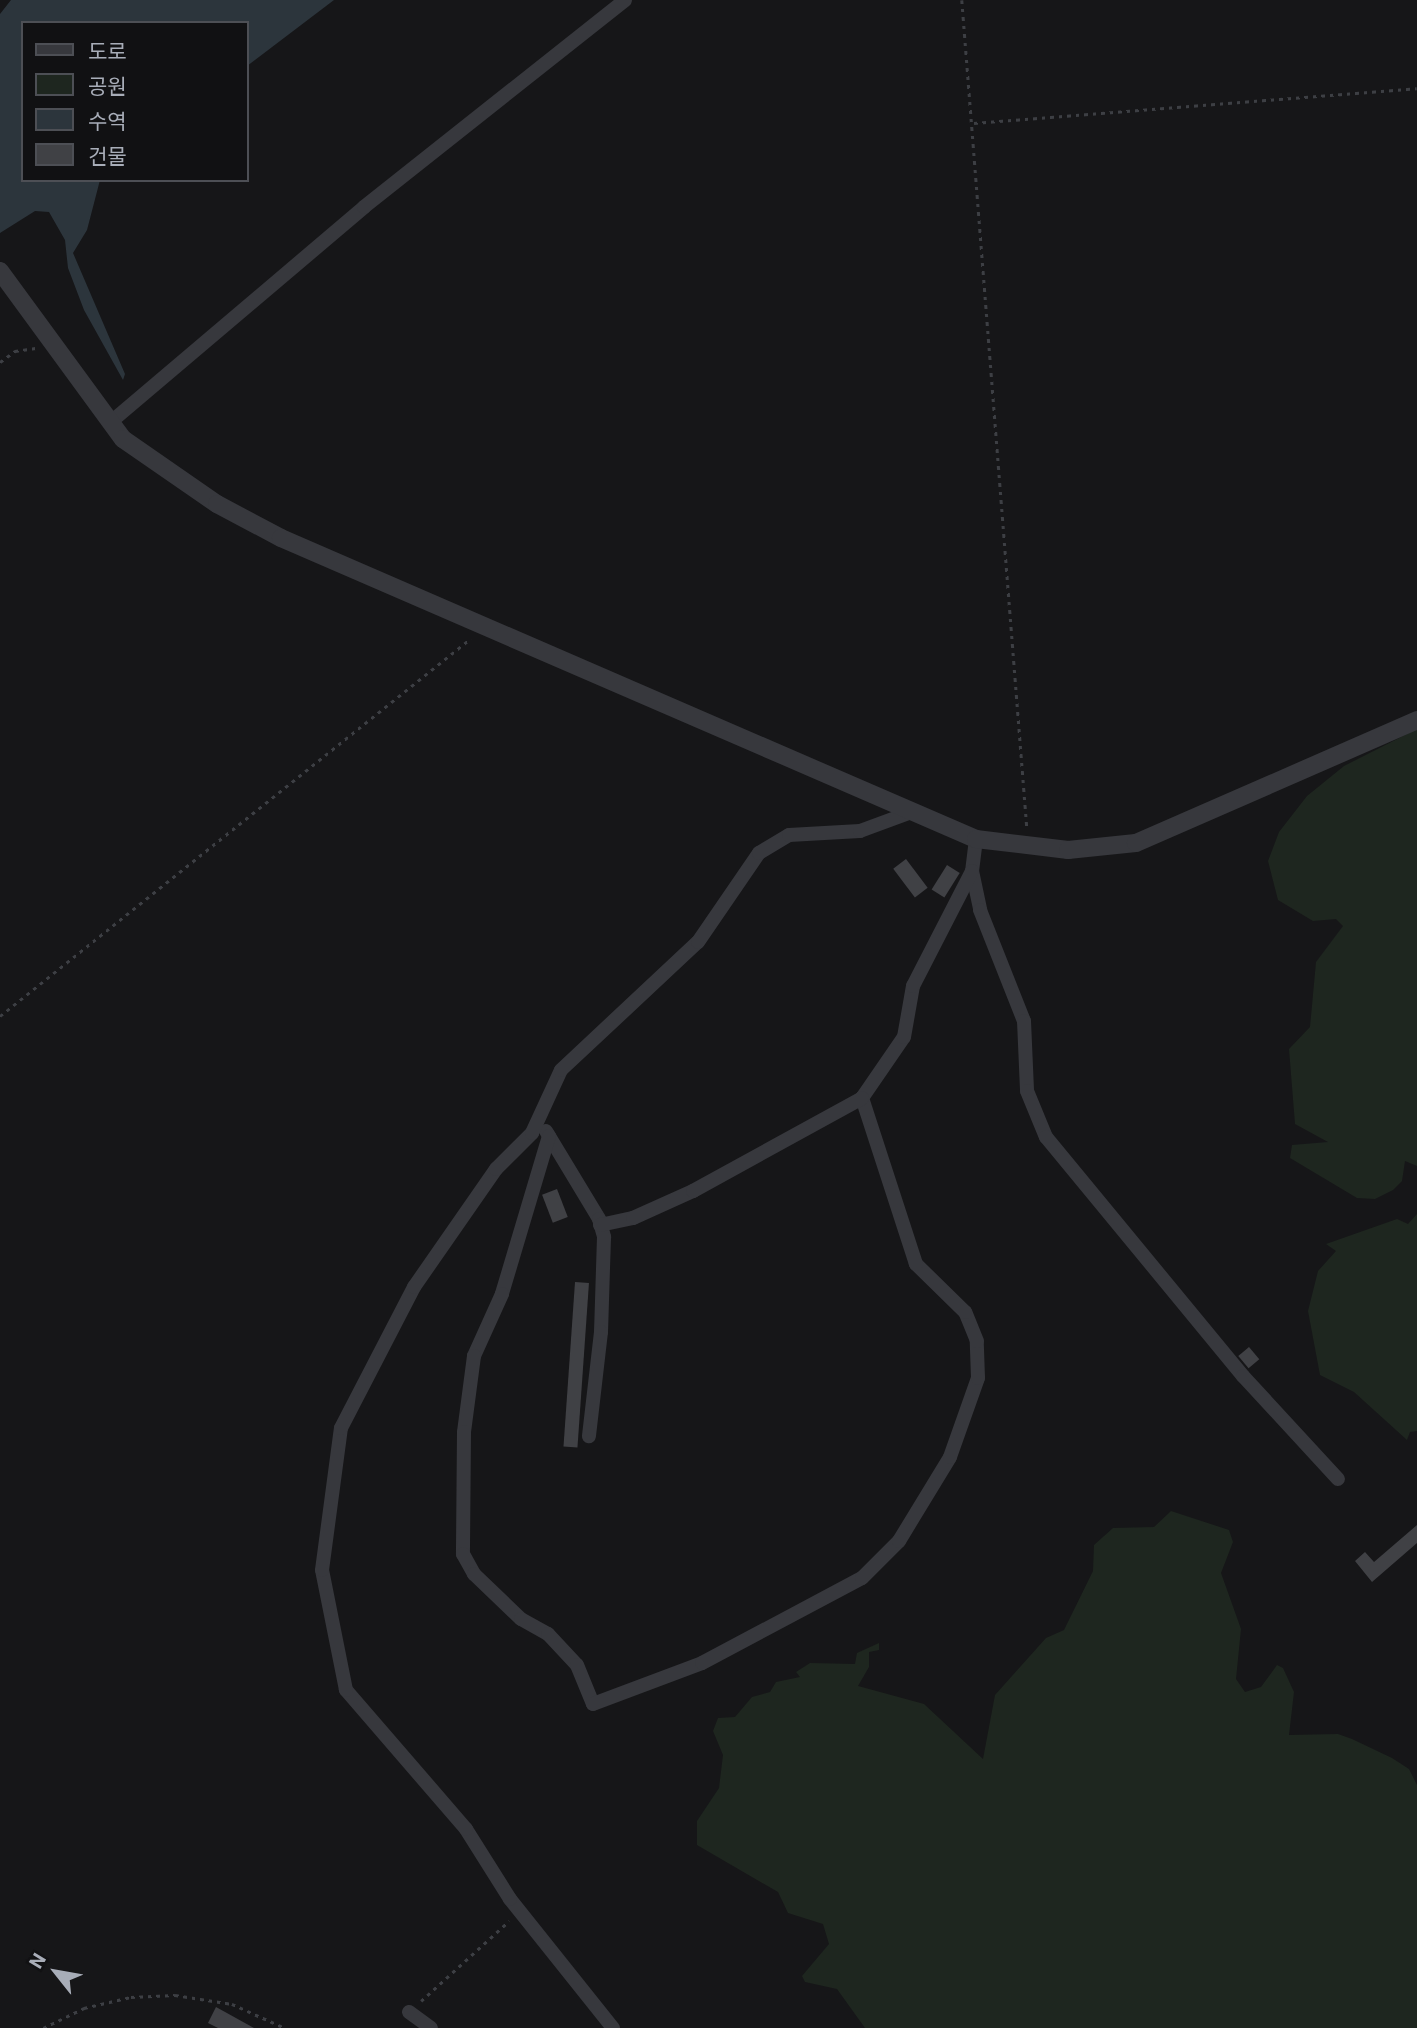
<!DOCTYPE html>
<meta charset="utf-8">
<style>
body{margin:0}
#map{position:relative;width:1417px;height:2028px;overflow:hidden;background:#161618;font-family:Roboto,"Noto Sans KR",sans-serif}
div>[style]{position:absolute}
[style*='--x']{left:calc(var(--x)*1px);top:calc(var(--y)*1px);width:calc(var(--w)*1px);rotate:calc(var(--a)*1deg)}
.green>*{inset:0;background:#1e261f}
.water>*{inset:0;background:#2c353c}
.building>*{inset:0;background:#404145;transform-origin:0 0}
.path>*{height:2.5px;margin-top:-1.25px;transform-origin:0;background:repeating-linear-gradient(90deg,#3d3f44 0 3.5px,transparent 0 8.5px)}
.minor>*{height:14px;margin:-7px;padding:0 7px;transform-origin:7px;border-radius:7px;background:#37383d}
.tertiary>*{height:18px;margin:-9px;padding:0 9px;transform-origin:9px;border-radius:9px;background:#37383d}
span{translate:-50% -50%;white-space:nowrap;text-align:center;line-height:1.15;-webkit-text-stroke:7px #111113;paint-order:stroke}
.legend{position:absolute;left:21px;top:21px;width:228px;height:161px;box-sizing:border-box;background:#111113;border:2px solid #4d4f55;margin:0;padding:9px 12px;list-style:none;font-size:21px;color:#a8adb8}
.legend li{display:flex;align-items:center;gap:14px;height:35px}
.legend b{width:35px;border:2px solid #4d4f55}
.north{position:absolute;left:21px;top:1937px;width:70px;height:70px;-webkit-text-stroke:5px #111113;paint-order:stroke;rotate:301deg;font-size:19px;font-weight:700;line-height:28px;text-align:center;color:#a8adb8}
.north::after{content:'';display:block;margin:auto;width:24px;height:32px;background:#a8adb8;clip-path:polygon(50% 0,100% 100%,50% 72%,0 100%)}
</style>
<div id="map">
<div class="green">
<i style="clip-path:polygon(1417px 729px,1417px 1166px,1405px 1161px,1402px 1181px,1393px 1190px,1375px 1199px,1357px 1198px,1290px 1158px,1292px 1145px,1328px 1142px,1295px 1124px,1289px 1049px,1310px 1027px,1316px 962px,1343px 926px,1336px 919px,1313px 921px,1278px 900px,1268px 861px,1279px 832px,1307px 796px,1344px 766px)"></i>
<i style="clip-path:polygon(1417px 1214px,1417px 1431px,1410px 1432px,1407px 1440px,1354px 1392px,1320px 1375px,1308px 1311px,1318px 1271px,1336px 1251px,1326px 1244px,1397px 1219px,1408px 1224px)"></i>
<i style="clip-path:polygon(1171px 1511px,1229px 1530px,1233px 1542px,1221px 1573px,1241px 1629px,1236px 1679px,1245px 1692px,1261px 1687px,1277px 1665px,1283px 1668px,1294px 1692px,1289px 1735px,1338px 1734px,1352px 1739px,1392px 1758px,1409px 1769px,1417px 1785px,1417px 2028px,865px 2028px,837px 1989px,805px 1982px,802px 1976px,829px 1944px,823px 1924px,788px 1913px,778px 1892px,697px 1845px,697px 1821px,719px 1788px,723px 1755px,713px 1731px,718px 1718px,735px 1717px,752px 1697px,770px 1692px,776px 1682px,800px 1677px,796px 1672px,810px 1663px,855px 1664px,857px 1653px,879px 1643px,879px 1650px,869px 1652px,869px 1667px,858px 1686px,924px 1704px,983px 1759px,995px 1695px,1046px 1638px,1064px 1630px,1093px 1571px,1094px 1545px,1113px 1528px,1154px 1527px)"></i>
</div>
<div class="water">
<i style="clip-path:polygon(11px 0,334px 0,247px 66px,247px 23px,23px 23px,23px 180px,100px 180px,87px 230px,73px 253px,125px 374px,123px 380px,84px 310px,68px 268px,65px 240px,49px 212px,35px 211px,0 233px,0 14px)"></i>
</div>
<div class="building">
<i style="left:906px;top:859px;width:36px;height:16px;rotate:53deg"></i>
<i style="left:947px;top:865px;width:15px;height:29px;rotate:32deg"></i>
<i style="left:557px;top:1189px;width:30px;height:16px;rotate:69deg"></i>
<i style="left:575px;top:1282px;width:14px;height:165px;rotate:4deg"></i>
<i style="left:1249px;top:1347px;width:16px;height:14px;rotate:50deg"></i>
<i style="clip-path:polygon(1417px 1525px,1417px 1543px,1372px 1582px,1355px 1561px,1365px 1552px,1374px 1562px)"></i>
<i style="clip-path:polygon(216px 2007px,254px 2028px,218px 2028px,208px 2023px)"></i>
</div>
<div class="path">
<i style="--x:962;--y:0;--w:831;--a:85.51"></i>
<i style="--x:974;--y:123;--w:444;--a:-4.5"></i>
<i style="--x:0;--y:362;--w:19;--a:-36"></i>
<i style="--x:15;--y:351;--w:21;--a:-8"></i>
<i style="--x:0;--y:1016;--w:603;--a:-38.73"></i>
<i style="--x:421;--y:2001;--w:119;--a:-42.3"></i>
<i style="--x:43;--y:2028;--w:46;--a:-26"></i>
<i style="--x:84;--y:2008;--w:48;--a:-13.2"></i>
<i style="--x:131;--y:1997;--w:44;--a:-2.6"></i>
<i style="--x:175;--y:1995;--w:58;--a:9"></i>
<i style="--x:232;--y:2004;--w:58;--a:24.4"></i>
</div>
<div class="minor">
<i style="--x:112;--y:421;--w:331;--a:-40.3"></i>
<i style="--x:364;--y:207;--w:333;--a:-38.4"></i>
<i style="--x:976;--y:839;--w:32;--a:97"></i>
<i style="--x:972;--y:871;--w:40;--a:78"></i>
<i style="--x:980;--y:910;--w:119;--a:68.4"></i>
<i style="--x:1024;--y:1021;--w:70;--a:87.5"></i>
<i style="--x:1027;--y:1091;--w:50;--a:67.6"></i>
<i style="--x:1046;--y:1137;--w:310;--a:50.5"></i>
<i style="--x:1243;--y:1376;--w:140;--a:47.3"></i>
<i style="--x:546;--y:1131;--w:103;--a:58.9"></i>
<i style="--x:599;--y:1219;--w:19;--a:74"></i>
<i style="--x:604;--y:1237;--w:95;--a:91.8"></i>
<i style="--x:601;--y:1332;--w:105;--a:96.6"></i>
<i style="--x:549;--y:1136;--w:165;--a:106.6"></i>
<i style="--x:502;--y:1294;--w:68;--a:114.3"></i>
<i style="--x:474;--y:1356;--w:77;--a:97.5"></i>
<i style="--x:464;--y:1432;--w:122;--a:90.5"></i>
<i style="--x:463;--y:1554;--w:23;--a:61"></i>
<i style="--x:474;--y:1574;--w:65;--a:43.8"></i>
<i style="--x:521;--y:1619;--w:31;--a:29"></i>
<i style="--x:548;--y:1634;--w:42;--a:46.9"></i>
<i style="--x:577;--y:1665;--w:42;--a:67.7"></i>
<i style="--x:593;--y:1704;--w:116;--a:-20.6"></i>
<i style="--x:702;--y:1663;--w:181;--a:-28"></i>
<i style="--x:862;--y:1578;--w:52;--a:-45"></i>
<i style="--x:899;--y:1541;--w:98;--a:-58.7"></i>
<i style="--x:950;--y:1457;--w:84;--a:-70.5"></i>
<i style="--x:978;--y:1378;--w:37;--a:-92"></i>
<i style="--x:977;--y:1341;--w:31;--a:-112"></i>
<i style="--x:965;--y:1312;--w:69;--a:-135.6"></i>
<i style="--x:916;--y:1264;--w:175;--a:-108"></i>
<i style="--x:862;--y:1098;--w:74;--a:-55.5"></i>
<i style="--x:904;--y:1037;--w:52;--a:-80"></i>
<i style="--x:913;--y:986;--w:129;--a:-62.8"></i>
<i style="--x:600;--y:1225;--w:34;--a:-12"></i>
<i style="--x:633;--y:1218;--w:66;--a:-24.2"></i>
<i style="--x:693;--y:1191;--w:193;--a:-28.8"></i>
<i style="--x:409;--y:2012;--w:27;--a:36"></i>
<i style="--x:613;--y:2028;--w:165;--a:-128.6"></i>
<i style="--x:510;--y:1899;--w:83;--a:-122.2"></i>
<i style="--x:466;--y:1829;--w:184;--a:-130.8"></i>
<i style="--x:346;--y:1690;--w:122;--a:-101.3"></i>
<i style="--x:322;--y:1570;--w:143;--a:-82.4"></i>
<i style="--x:341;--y:1428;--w:159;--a:-62.6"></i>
<i style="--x:414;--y:1287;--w:144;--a:-55.2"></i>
<i style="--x:496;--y:1169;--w:51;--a:-45"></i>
<i style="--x:532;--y:1133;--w:69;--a:-65.3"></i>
<i style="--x:561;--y:1070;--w:187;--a:-43.1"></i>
<i style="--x:698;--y:942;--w:108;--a:-55.6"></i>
<i style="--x:759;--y:853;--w:35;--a:-31"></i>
<i style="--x:789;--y:835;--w:71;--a:-3.2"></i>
<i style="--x:860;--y:831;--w:52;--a:-20.2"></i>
</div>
<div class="tertiary">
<i style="--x:0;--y:271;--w:208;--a:53.8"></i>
<i style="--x:123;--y:439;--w:114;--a:34.7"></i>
<i style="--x:217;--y:504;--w:72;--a:28"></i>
<i style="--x:281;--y:538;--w:757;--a:23.42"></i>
<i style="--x:976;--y:839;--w:93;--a:6.8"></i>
<i style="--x:1068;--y:850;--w:68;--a:-5.9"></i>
<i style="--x:1136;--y:843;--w:307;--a:-23.6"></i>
</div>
<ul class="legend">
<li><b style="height:9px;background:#37383d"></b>도로</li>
<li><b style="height:19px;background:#1e261f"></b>공원</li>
<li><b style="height:19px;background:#2c353c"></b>수역</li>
<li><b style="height:19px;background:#404145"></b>건물</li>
</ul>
<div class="north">N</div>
</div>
